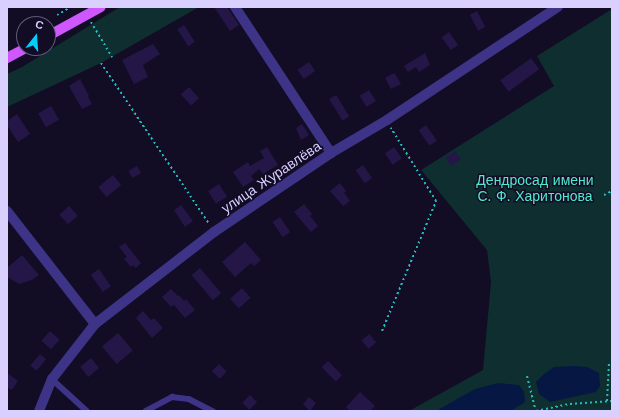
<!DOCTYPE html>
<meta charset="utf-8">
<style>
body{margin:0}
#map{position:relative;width:619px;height:418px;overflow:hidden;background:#120c25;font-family:"Work Sans",sans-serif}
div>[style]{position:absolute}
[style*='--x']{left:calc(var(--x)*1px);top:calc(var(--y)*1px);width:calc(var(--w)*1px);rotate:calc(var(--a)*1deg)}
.green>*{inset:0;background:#0f2e2f}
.water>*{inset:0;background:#061744}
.building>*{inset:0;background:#241747;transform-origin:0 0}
.path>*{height:2px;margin-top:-1px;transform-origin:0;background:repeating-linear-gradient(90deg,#24bbbe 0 2px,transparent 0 5px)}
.lane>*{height:5.5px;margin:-2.75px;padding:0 2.75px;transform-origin:2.75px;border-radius:2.75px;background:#3d3387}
.street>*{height:10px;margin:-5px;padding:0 5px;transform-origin:5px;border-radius:5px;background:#3d3387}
.primary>*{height:10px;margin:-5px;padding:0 5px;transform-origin:5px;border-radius:5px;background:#ce57ff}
span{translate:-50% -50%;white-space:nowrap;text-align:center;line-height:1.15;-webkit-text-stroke:3px #120c25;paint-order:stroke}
.street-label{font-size:14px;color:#d9d0ff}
.park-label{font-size:14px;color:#52e9cf}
.frame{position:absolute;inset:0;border:8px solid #d9d0ff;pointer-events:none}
.north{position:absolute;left:16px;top:16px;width:40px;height:40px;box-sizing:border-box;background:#120c25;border:1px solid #625a7c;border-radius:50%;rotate:17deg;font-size:11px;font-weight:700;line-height:16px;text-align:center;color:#d9d0ff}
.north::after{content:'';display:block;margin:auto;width:14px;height:18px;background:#00cefb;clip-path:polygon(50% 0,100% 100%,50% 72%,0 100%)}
</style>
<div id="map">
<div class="green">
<i style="clip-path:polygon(120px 7px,199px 7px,101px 63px,7px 107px,7px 74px,22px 67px)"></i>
<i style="clip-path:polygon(612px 9px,612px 411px,409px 411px,483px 370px,491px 282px,487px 250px,421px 170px,554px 86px,537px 56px)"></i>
</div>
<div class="water">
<i style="clip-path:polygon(574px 366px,587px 367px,599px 373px,600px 386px,596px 392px,550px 402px,539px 394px,536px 382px,544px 374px,554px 367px)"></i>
<i style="clip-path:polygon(498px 383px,519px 385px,524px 392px,525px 402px,511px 411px,436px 411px,475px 389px)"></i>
</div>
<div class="building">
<i style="clip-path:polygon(214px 7px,227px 7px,239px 25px,230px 31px)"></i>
<i style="left:477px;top:11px;width:18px;height:8px;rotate:63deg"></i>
<i style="left:184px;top:25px;width:20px;height:8px;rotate:57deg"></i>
<i style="left:449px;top:32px;width:16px;height:9px;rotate:55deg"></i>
<i style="clip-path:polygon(153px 44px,160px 54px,143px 65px,148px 77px,134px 84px,122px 60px)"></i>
<i style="clip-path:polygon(425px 53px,430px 65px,419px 72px,416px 67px,408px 72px,404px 66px)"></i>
<i style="left:531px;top:58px;width:14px;height:38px;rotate:54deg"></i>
<i style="left:309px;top:62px;width:11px;height:14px;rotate:56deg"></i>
<i style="clip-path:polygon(392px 74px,395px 74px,401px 84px,391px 89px,385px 78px)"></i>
<i style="clip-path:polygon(80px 79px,89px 96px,88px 97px,92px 104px,82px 109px,69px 86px)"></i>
<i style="left:189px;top:87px;width:15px;height:11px;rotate:48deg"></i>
<i style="left:369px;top:90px;width:13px;height:11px;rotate:58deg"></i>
<i style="left:336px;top:95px;width:25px;height:8px;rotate:58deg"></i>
<i style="left:51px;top:106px;width:16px;height:15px;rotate:60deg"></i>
<i style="clip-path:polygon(17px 114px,30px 134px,18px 142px,7px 125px,7px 121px)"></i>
<i style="clip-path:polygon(302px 124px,309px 135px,301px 140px,296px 128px)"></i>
<i style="left:426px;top:125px;width:19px;height:9px;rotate:55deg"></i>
<i style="clip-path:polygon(267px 147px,278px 165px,263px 174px,259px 169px,251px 176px,254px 180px,243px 187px,233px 172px,248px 162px,250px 166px,264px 158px,260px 151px)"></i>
<i style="left:394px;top:147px;width:14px;height:11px;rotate:56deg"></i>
<i style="left:455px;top:151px;width:10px;height:12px;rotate:53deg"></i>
<i style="left:363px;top:165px;width:16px;height:9px;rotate:55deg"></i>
<i style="left:137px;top:166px;width:8px;height:10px;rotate:60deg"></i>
<i style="left:113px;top:175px;width:13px;height:19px;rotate:51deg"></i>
<i style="clip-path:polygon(340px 183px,346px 191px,344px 193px,350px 201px,343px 206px,330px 191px)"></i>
<i style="left:219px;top:184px;width:15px;height:13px;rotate:58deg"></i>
<i style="clip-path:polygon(304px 204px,312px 214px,310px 216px,318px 226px,311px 232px,294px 212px)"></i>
<i style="clip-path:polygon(181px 205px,193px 221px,185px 227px,174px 210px)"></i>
<i style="left:69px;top:206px;width:13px;height:13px;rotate:48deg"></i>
<i style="left:280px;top:217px;width:18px;height:9px;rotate:56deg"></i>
<i style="clip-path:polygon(245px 242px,261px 260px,254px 266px,251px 263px,235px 277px,222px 262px)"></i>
<i style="clip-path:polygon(125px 243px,141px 263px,136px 268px,133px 265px,131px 267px,124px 259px,127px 257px,119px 247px)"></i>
<i style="clip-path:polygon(22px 255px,39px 275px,32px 280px,19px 284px,7px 277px,7px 268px)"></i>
<i style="left:200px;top:268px;width:33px;height:11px;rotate:50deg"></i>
<i style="left:99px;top:269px;width:21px;height:10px;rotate:55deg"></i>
<i style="left:242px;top:288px;width:13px;height:16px;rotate:48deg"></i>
<i style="clip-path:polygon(171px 289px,178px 296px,179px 295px,184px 301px,186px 299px,195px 310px,185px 318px,174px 305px,171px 307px,162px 297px)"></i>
<i style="clip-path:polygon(143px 311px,151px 320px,154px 318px,163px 328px,152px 338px,136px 318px)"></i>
<i style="left:50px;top:331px;width:13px;height:13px;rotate:42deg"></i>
<i style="left:118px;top:333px;width:23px;height:21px;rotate:50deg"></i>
<i style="left:369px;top:334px;width:11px;height:10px;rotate:49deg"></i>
<i style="left:40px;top:354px;width:8px;height:15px;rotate:40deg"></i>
<i style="left:91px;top:358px;width:13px;height:14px;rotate:51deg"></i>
<i style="left:328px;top:361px;width:20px;height:9px;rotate:45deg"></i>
<i style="left:219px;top:364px;width:11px;height:10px;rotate:45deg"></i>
<i style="clip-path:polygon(7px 373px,18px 381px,12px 390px,7px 387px)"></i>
<i style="clip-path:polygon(360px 392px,375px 406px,370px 411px,350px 411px,346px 407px)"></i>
<i style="left:250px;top:395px;width:10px;height:11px;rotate:45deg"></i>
<i style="clip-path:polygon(309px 397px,316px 403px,310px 411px,303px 404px)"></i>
</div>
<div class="path">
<i style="--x:57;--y:15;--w:16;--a:-30"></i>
<i style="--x:91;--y:22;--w:41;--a:59"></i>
<i style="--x:101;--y:63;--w:194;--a:56.1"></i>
<i style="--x:604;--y:195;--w:9;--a:-27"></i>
<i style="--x:382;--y:331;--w:141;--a:-67.4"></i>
<i style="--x:436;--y:201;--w:86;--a:-121.7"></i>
<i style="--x:527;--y:376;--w:36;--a:76"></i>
<i style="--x:607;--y:401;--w:39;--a:-87"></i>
<i style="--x:536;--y:411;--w:35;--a:-12"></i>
<i style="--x:570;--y:404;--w:42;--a:-4.1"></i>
</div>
<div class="lane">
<i style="--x:52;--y:379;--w:47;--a:42.4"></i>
<i style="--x:146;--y:411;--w:30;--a:-28"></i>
<i style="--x:172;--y:397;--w:17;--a:7"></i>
<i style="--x:189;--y:399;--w:27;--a:27"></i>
</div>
<div class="street">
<i style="--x:235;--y:7;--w:175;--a:56.7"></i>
<i style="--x:7;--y:211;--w:143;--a:52.1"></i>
<i style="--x:39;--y:411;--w:35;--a:-68"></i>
<i style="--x:52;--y:379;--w:70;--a:-52"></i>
<i style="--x:95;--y:324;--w:150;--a:-37.7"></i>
<i style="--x:214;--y:232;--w:141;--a:-34"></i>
<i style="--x:331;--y:153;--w:65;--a:-30.5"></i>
<i style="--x:387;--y:120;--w:205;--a:-33.5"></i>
</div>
<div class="primary">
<i style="--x:48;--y:36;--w:60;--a:-28.7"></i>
<i style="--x:7;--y:58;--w:21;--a:-28"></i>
</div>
<div class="street-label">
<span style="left:271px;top:177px;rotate:-34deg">улица Журавлёва</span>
</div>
<div class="park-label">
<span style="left:535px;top:188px">Дендросад имени<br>С. Ф. Харитонова</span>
</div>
<div class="frame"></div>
<div class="north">С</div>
</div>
